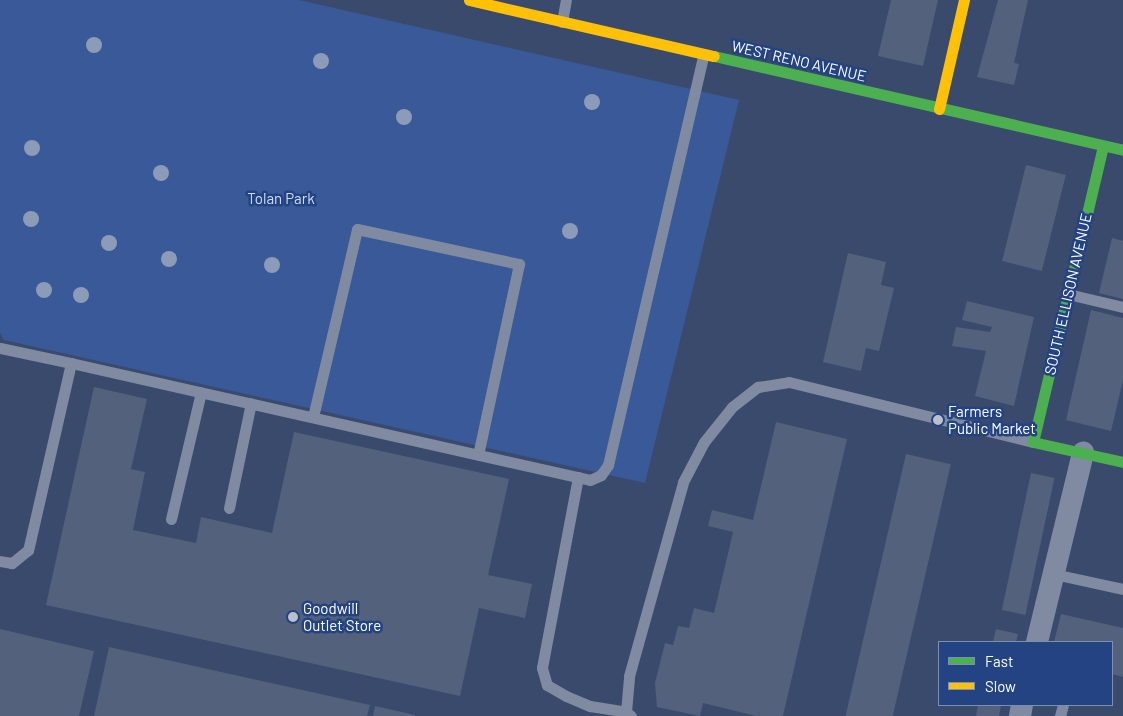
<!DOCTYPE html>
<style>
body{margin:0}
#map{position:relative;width:1123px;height:716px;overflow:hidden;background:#3a4a6c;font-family:Barlow,sans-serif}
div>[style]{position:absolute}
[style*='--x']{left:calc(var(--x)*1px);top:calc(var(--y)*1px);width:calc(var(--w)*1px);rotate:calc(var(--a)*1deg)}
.green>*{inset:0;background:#395998}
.building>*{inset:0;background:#53617c;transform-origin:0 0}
.lane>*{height:11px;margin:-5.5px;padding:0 5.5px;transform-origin:5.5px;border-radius:5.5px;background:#808ba2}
.street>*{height:22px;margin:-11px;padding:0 11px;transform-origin:11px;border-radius:11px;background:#808ba2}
.fast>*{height:11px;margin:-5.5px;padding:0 5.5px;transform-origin:5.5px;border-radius:5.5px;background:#4caf50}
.slow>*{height:11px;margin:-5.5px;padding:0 5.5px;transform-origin:5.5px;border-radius:5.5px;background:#ffc107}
.trees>*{width:16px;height:16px;margin:-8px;border-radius:50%;background:#8c9bb8}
.dots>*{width:14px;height:14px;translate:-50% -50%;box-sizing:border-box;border:2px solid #244382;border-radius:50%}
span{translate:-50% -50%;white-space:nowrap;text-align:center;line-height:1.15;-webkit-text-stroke:5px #244382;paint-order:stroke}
.street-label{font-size:15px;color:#fff}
.park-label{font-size:15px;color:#cfddf6}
.poi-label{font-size:15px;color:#fff}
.left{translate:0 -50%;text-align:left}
.legend{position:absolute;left:938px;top:641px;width:175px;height:65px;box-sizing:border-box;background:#244382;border:1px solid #7c8eb4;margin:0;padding:6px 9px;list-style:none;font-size:15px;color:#fff}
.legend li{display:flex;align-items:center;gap:10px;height:25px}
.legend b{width:25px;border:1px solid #7c8eb4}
</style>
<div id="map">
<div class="green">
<i style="clip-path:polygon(0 0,299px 0,739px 100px,645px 483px,4px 340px,0 333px)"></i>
</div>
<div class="building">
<i style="clip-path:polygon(891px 0,938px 0,923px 66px,878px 56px)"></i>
<i style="clip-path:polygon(998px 0,1028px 0,1014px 63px,1019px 64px,1014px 85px,977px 77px)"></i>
<i style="left:1026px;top:165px;width:41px;height:99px;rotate:14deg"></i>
<i style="clip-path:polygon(1112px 238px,1123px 241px,1123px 299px,1099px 293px)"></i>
<i style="clip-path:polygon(848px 253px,886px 262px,881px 285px,894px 288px,879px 351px,866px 348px,861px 371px,823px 362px)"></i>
<i style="clip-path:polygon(967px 301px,1034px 317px,1014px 406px,975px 396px,986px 351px,952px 346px,956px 327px,990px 332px,992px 327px,962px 320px)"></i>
<i style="clip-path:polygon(1091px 310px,1123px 318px,1123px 380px,1111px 431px,1066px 420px)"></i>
<i style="clip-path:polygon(94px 387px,147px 399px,131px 469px,145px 472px,133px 530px,196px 543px,201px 517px,272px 533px,294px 432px,509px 479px,488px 575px,532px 584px,525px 618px,479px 608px,460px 696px,46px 605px)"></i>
<i style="clip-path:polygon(776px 422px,847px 439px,783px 716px,756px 716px,703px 703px,700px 716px,657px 707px,655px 683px,665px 643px,673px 645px,678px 626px,689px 628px,694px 608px,714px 613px,733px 532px,708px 526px,712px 510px,753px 520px)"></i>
<i style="left:906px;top:454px;width:46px;height:269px;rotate:13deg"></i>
<i style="left:1031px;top:473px;width:24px;height:140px;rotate:12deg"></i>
<i style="clip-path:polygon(1061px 614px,1123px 628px,1123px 677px,1112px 674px,1112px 642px,1054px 642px)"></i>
<i style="clip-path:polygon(0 629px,94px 651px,79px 716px,0 716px)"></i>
<i style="clip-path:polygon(996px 629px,1018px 634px,1016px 642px,993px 642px)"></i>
<i style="clip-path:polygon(109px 647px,370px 705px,367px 716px,94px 716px)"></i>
<i style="clip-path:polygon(978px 705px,1001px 705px,999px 716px,976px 716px)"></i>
<i style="clip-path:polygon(375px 706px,415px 715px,415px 716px,373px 716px)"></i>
</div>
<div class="lane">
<i style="--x:562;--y:22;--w:22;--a:-80"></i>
<i style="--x:1068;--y:294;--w:57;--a:13.3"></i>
<i style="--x:0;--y:348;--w:73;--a:11.9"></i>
<i style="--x:71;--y:363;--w:192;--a:102.9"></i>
<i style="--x:28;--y:550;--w:21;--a:141"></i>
<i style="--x:12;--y:563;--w:12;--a:-171"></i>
<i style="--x:71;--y:363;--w:532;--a:12.7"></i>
<i style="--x:590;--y:480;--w:12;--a:-24"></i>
<i style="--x:601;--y:475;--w:12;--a:-55"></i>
<i style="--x:608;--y:465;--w:422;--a:-76.9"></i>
<i style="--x:313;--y:417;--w:193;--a:-76.8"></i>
<i style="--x:357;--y:229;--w:166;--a:12.2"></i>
<i style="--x:519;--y:264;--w:195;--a:102.1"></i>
<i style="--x:578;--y:477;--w:194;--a:100.7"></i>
<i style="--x:542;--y:668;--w:18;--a:74"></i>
<i style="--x:547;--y:685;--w:22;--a:30"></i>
<i style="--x:566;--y:696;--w:26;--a:23"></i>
<i style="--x:590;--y:706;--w:36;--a:9"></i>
<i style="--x:229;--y:508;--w:107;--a:-78.2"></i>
<i style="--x:171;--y:519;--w:130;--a:-76.7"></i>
<i style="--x:1054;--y:574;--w:71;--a:12.3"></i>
<i style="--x:631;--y:716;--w:6;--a:-141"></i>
<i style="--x:626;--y:712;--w:36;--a:-85"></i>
<i style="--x:629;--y:676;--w:201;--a:-74.4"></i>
<i style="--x:683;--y:482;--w:45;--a:-62.3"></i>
<i style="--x:704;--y:442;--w:45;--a:-51.3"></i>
<i style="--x:732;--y:407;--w:33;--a:-38"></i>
<i style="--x:758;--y:387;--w:31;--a:-9"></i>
<i style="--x:789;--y:382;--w:251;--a:13.8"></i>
<i style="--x:1060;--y:716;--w:11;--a:-75"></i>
</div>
<div class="street">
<i style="--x:1037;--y:642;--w:195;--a:-76.3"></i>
<i style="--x:1020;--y:716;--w:11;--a:-80"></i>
</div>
<div class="fast">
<i style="--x:714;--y:56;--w:420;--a:12.9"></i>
<i style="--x:1103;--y:146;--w:304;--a:103.3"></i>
<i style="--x:1033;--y:442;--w:92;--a:12.5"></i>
</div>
<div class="slow">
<i style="--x:469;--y:0;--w:251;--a:12.9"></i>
<i style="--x:939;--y:109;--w:112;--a:-77.1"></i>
</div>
<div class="trees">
<i style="left:94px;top:45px"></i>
<i style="left:321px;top:61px"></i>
<i style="left:592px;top:102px"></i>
<i style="left:404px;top:117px"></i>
<i style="left:32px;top:148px"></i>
<i style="left:161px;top:173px"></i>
<i style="left:31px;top:219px"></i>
<i style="left:570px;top:231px"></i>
<i style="left:109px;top:243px"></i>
<i style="left:169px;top:259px"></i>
<i style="left:272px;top:265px"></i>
<i style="left:44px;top:290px"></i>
<i style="left:81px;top:295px"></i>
</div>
<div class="dots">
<i style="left:938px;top:420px;background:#bac0cc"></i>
<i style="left:293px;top:617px;background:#bac0cc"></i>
</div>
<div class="street-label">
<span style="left:799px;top:61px;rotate:13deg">WEST RENO AVENUE</span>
<span style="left:1068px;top:294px;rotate:-77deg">SOUTH ELLISON AVENUE</span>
</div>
<div class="park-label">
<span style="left:281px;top:199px">Tolan Park</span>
</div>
<div class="poi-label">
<span class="left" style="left:948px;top:420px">Farmers<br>Public Market</span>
<span class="left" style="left:303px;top:617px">Goodwill<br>Outlet Store</span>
</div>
<ul class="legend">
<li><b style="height:6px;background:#4caf50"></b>Fast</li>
<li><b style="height:6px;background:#ffc107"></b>Slow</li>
</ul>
</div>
